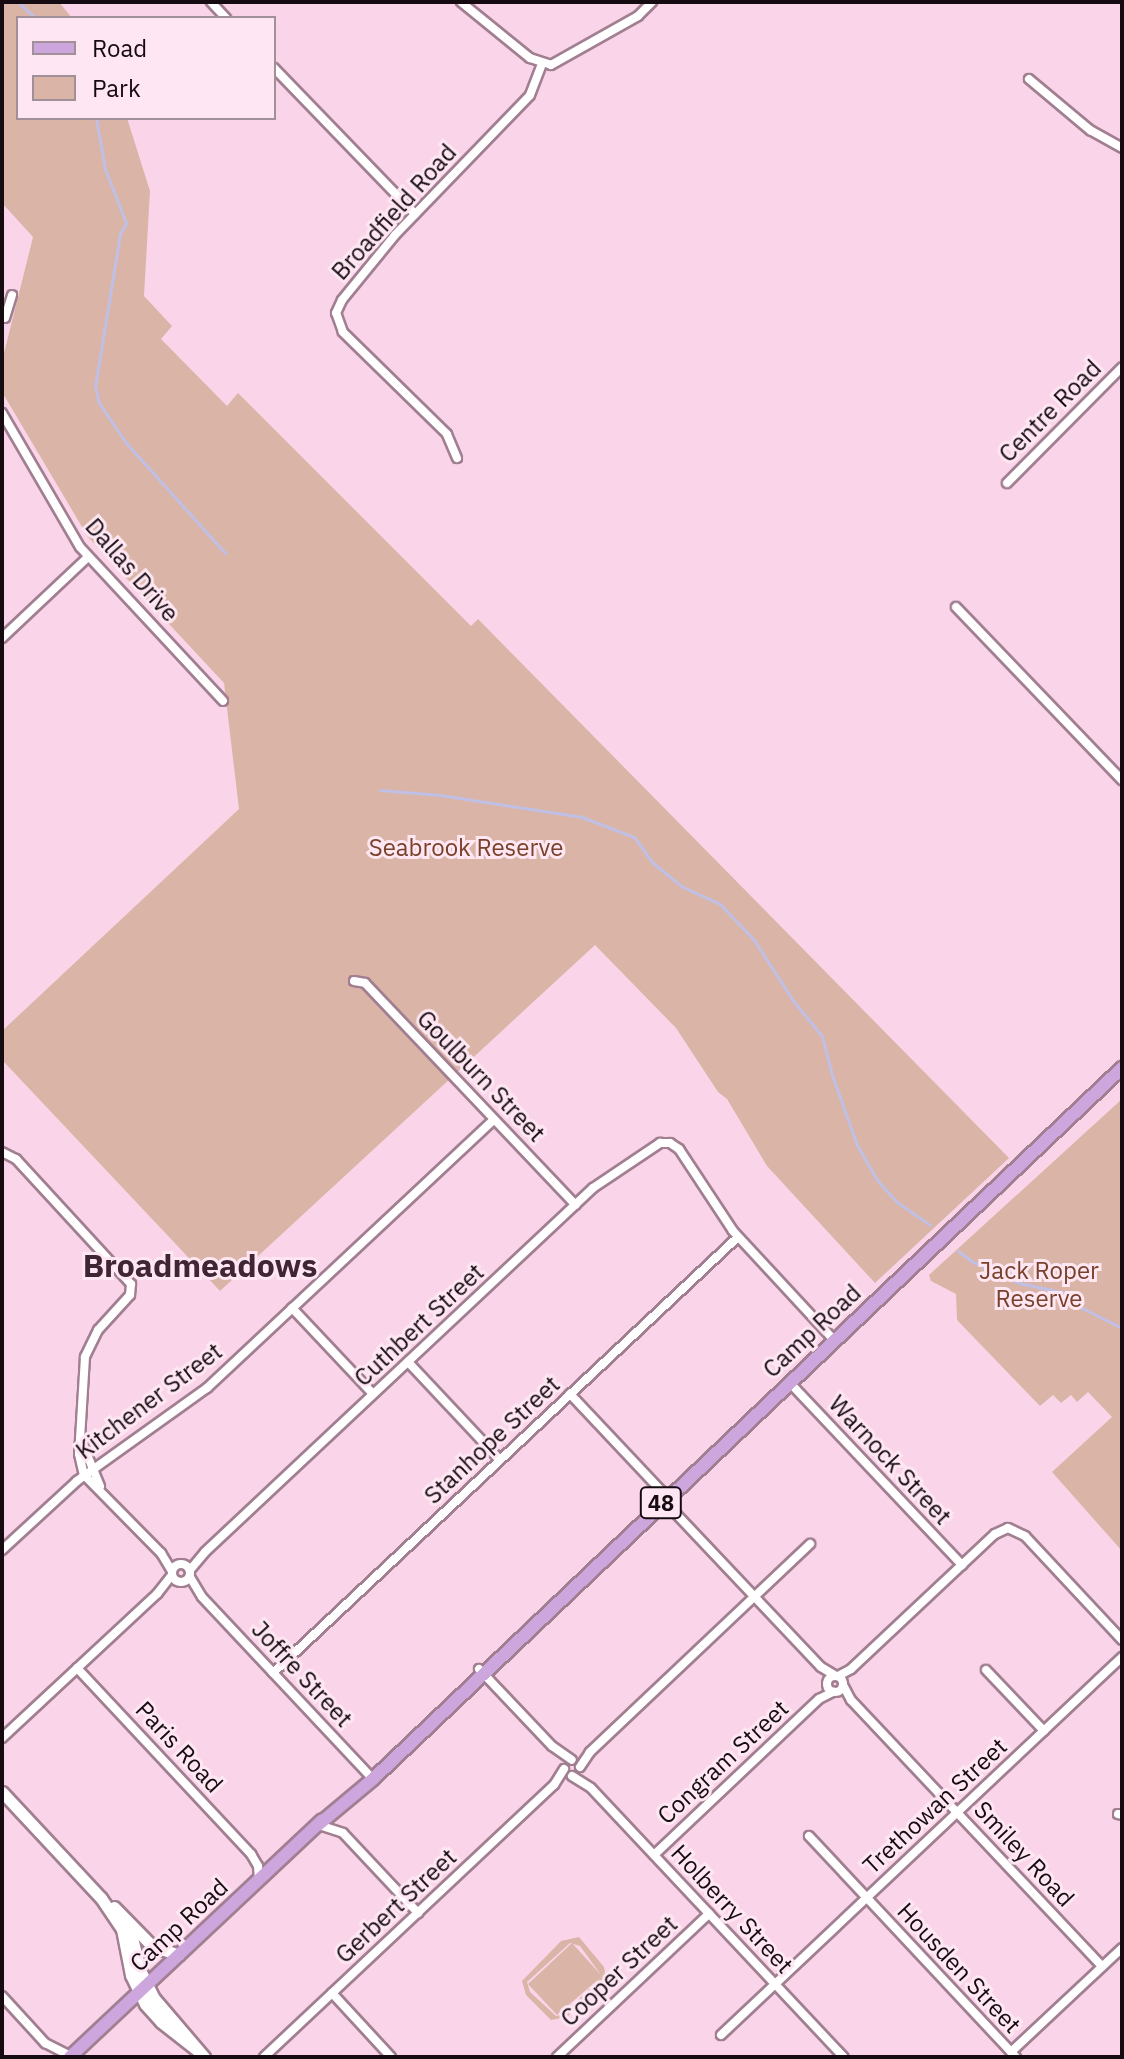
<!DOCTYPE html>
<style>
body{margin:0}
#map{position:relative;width:1124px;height:2059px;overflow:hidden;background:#fad5e9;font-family:"IBM Plex Sans",sans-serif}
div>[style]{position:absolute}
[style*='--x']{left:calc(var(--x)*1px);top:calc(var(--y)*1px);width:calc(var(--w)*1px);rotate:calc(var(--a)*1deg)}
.green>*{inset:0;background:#dab5a7}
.stream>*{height:3px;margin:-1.5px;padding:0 1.5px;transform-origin:1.5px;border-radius:1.5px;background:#c0bfe6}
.roads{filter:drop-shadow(2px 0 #a17f91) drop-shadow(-2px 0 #a17f91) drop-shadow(0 2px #a17f91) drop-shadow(0 -2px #a17f91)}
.street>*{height:8px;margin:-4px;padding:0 4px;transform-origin:4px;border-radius:4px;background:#fff}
.street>.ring{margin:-4px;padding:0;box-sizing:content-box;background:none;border:8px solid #fff;border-radius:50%}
.secondary>*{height:11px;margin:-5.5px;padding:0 5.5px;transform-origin:5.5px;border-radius:5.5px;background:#fff}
.primary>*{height:12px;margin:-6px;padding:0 6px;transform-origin:6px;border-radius:6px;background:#cea6de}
span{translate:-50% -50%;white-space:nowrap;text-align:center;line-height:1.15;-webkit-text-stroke:6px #fee7f3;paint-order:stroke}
.shield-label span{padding:2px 6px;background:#fee7f3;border:2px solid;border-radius:6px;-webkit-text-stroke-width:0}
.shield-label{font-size:22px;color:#160b11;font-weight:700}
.street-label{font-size:24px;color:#160b11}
.park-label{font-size:24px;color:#7a412a}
.district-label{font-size:32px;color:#402535;font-weight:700}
.frame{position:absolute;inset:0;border:4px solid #160b11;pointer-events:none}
.legend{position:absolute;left:16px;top:16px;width:260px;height:104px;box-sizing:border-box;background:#fee7f3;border:2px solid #a18f99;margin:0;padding:10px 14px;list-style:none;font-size:24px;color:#160b11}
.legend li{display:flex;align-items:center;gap:16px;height:40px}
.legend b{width:40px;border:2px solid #a18f99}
</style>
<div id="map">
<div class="green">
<i style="clip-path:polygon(2px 2px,59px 2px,72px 18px,18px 18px,18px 118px,127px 118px,150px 191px,144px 296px,172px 326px,161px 339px,227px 406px,238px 393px,471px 626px,478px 619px,1009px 1158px,875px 1283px,767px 1166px,727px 1099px,718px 1092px,676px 1028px,595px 945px,220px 1291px,4px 1062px,2px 1063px,2px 1031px,239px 809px,224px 683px,88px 537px,2px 392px,2px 361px,33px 237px,2px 203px)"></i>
<i style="clip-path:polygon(1122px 1099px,1122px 1551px,1052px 1472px,1112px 1417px,1088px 1392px,1077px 1402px,1071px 1395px,1061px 1403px,1053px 1395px,1040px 1406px,957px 1320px,956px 1294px,931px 1281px,929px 1275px)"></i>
<i style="clip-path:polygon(evenodd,579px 1937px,604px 1967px,606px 1979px,567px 2017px,551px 2020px,526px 1995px,522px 1981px,561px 1941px,579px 1937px,570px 1943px,580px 1946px,601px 1975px,572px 1943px,528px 1984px,557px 2015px,601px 1977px,564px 2014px,556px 2016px,530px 1992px,527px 1982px,570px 1943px)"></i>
</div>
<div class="stream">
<i style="--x:18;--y:2;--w:23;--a:43"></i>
<i style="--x:96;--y:118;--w:52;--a:80"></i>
<i style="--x:105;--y:169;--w:58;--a:68.7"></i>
<i style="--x:126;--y:223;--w:13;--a:119"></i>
<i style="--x:120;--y:234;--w:154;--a:99.3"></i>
<i style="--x:95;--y:386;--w:17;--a:77"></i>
<i style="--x:99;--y:403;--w:50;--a:55.7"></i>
<i style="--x:127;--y:444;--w:147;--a:48"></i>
<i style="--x:380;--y:790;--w:60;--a:4.8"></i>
<i style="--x:440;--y:795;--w:144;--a:8.8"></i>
<i style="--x:582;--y:817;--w:56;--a:21"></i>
<i style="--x:634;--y:837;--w:32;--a:54"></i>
<i style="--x:653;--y:863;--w:38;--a:39"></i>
<i style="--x:683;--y:887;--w:41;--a:24.7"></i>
<i style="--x:720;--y:904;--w:50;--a:46.6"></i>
<i style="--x:754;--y:940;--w:74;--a:57.2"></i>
<i style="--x:794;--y:1002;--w:44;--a:50.5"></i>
<i style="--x:822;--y:1036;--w:40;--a:75.6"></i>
<i style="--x:832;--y:1075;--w:74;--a:70.3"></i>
<i style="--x:857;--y:1145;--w:40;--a:60.3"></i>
<i style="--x:877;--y:1180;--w:30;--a:48"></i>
<i style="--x:897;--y:1202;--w:40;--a:34.9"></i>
<i style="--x:958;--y:1251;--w:19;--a:36"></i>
<i style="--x:973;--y:1262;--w:51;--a:24.5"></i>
<i style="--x:1019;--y:1283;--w:57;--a:12.1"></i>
<i style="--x:1075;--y:1295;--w:15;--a:62"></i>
<i style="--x:1082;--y:1308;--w:45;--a:26.6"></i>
</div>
<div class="roads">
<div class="street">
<i style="--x:211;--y:2;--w:22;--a:47"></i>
<i style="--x:461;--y:2;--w:89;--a:39.1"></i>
<i style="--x:530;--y:58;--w:22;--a:18"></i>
<i style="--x:551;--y:65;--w:100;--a:-29.4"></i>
<i style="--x:638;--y:16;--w:20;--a:-45"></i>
<i style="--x:274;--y:68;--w:203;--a:46"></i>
<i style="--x:1029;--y:79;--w:80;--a:39.9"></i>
<i style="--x:1090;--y:130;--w:37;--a:29"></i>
<i style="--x:5;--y:318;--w:24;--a:-73"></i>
<i style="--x:2;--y:413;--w:155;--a:59.8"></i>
<i style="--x:80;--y:547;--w:210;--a:47.1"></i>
<i style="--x:457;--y:458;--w:26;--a:-113"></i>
<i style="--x:447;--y:434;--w:146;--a:-135.6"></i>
<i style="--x:343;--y:332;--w:20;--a:-110"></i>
<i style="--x:336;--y:313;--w:14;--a:-65"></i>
<i style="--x:342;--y:300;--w:84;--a:-50.8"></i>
<i style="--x:395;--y:235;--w:194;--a:-46"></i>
<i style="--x:530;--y:95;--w:33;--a:-69"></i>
<i style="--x:1007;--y:483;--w:163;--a:-45.2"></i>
<i style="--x:956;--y:607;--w:240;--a:46.2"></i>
<i style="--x:2;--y:638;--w:118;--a:-43.3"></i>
<i style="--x:354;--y:981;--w:11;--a:10"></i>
<i style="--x:365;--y:983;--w:306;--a:46.5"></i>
<i style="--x:2;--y:1152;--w:16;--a:27"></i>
<i style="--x:16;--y:1159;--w:170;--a:47.4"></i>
<i style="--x:131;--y:1284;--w:11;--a:95"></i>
<i style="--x:130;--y:1295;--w:47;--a:132.4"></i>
<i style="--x:98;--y:1330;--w:30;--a:116"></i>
<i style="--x:85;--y:1357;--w:97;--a:93.5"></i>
<i style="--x:79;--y:1454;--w:22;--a:77"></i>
<i style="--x:84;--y:1475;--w:110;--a:45.4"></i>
<i style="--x:161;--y:1553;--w:21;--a:59"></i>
<i style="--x:292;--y:1308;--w:118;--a:46.7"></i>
<i style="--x:408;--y:1362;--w:134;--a:46.8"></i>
<i style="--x:789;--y:1382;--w:252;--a:46.6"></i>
<i style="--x:570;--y:1394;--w:141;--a:46.7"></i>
<i style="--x:81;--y:1440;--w:50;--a:67.6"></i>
<i style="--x:664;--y:1501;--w:228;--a:46.6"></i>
<i style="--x:821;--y:1667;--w:17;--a:31"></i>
<i style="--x:2;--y:1550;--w:102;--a:-42.6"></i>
<i style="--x:77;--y:1481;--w:160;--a:-35.6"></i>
<i style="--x:207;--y:1388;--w:393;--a:-43.1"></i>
<i class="ring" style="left:172px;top:1564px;width:10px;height:10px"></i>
<i style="--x:190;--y:1570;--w:23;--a:-50"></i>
<i style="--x:205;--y:1552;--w:532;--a:-43.17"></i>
<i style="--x:593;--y:1188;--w:81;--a:-33.9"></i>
<i style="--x:660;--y:1143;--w:10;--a:0"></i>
<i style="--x:670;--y:1143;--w:11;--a:34"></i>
<i style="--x:679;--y:1149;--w:98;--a:56.6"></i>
<i style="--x:733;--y:1231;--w:149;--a:47.2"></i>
<i style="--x:190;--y:1577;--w:23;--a:59"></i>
<i style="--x:202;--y:1597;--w:250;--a:46.8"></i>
<i style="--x:77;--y:1668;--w:255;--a:46.9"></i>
<i style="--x:251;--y:1854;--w:14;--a:60"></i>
<i style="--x:258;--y:1866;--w:14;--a:86"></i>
<i style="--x:479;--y:1669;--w:106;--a:46.5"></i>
<i style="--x:552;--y:1746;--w:24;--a:35"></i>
<i style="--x:986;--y:1670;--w:84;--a:46.4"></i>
<i style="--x:273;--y:1673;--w:637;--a:-43.16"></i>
<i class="ring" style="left:827px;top:1676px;width:8px;height:8px"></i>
<i style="--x:838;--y:1676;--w:15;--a:-28"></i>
<i style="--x:851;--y:1669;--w:197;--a:-43.2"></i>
<i style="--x:995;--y:1534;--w:14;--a:-25"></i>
<i style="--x:1008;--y:1528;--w:19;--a:25"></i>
<i style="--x:1025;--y:1536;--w:142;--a:47"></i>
<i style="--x:843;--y:1685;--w:17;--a:62"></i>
<i style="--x:851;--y:1700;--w:366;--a:46.7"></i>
<i style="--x:2;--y:1738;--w:212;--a:-42.9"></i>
<i style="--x:157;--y:1594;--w:24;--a:-52"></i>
<i style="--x:580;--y:1767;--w:18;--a:-56"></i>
<i style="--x:590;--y:1752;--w:303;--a:-43.4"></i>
<i style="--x:572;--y:1776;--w:22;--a:32"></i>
<i style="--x:591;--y:1788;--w:369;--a:46.8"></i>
<i style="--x:1118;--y:1814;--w:4;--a:14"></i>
<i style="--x:319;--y:1825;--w:25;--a:18"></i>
<i style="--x:343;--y:1833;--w:110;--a:46.8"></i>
<i style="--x:809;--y:1836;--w:303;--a:46.9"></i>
<i style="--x:654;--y:1855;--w:227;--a:-43.4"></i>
<i style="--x:819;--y:1699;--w:16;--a:-27"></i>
<i style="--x:332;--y:1993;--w:87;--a:47.3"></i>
<i style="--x:2;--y:1996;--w:64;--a:47.5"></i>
<i style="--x:45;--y:2043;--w:29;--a:27"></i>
<i style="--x:721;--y:2035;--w:551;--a:-43.31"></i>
<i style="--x:1011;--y:2052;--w:152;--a:-43.1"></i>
<i style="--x:264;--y:2057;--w:398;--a:-43.2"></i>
<i style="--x:554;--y:1785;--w:19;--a:-58"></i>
<i style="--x:557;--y:2057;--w:209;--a:-43.3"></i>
</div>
<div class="secondary">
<i style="--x:2;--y:1792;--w:145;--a:47"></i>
<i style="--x:101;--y:1898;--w:37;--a:56"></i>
<i style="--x:122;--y:1929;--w:47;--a:78.9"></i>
<i style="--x:131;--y:1975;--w:32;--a:64"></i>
<i style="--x:145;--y:2004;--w:24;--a:48"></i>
<i style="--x:161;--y:2022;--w:47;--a:38.1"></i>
<i style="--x:114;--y:1907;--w:54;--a:45.7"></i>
<i style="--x:152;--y:1946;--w:28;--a:18"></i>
<i style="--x:129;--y:1925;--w:46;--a:76.3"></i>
<i style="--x:140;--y:1970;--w:30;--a:64"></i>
<i style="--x:153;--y:1997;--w:79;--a:49.6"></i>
</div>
<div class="primary">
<i style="--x:318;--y:1825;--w:72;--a:-39.9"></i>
<i style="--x:373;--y:1779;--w:1033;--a:-43.51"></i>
<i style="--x:70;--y:2057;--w:346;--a:-43.2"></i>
</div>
</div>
<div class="shield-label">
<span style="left:661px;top:1503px">48</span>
</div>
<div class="street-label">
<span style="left:394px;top:212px;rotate:-48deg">Broadfield Road</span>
<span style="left:1050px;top:411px;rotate:-45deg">Centre Road</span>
<span style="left:132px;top:570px;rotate:49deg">Dallas Drive</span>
<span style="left:481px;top:1076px;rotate:46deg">Goulburn Street</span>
<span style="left:419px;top:1325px;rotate:-43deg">Cuthbert Street</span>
<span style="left:812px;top:1331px;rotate:-43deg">Camp Road</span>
<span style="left:149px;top:1401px;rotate:-37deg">Kitchener Street</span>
<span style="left:492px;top:1440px;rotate:-43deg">Stanhope Street</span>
<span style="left:890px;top:1460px;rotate:47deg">Warnock Street</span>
<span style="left:302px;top:1674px;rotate:47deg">Joffre Street</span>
<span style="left:179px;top:1747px;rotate:47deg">Paris Road</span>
<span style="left:723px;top:1762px;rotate:-43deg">Congram Street</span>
<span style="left:935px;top:1806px;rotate:-43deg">Trethowan Street</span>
<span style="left:1024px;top:1854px;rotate:47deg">Smiley Road</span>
<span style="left:396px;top:1906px;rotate:-43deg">Gerbert Street</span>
<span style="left:732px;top:1909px;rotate:47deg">Holberry Street</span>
<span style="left:179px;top:1925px;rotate:-43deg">Camp Road</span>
<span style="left:959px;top:1968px;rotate:47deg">Housden Street</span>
<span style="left:619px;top:1971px;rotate:-43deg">Cooper Street</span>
</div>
<div class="park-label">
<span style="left:466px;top:848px">Seabrook Reserve</span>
<span style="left:1039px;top:1285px">Jack Roper<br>Reserve</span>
</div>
<div class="district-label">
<span style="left:200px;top:1265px">Broadmeadows</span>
</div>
<div class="frame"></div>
<ul class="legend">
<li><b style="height:10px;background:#cea6de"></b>Road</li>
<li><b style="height:22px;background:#dab5a7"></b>Park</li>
</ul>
</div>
